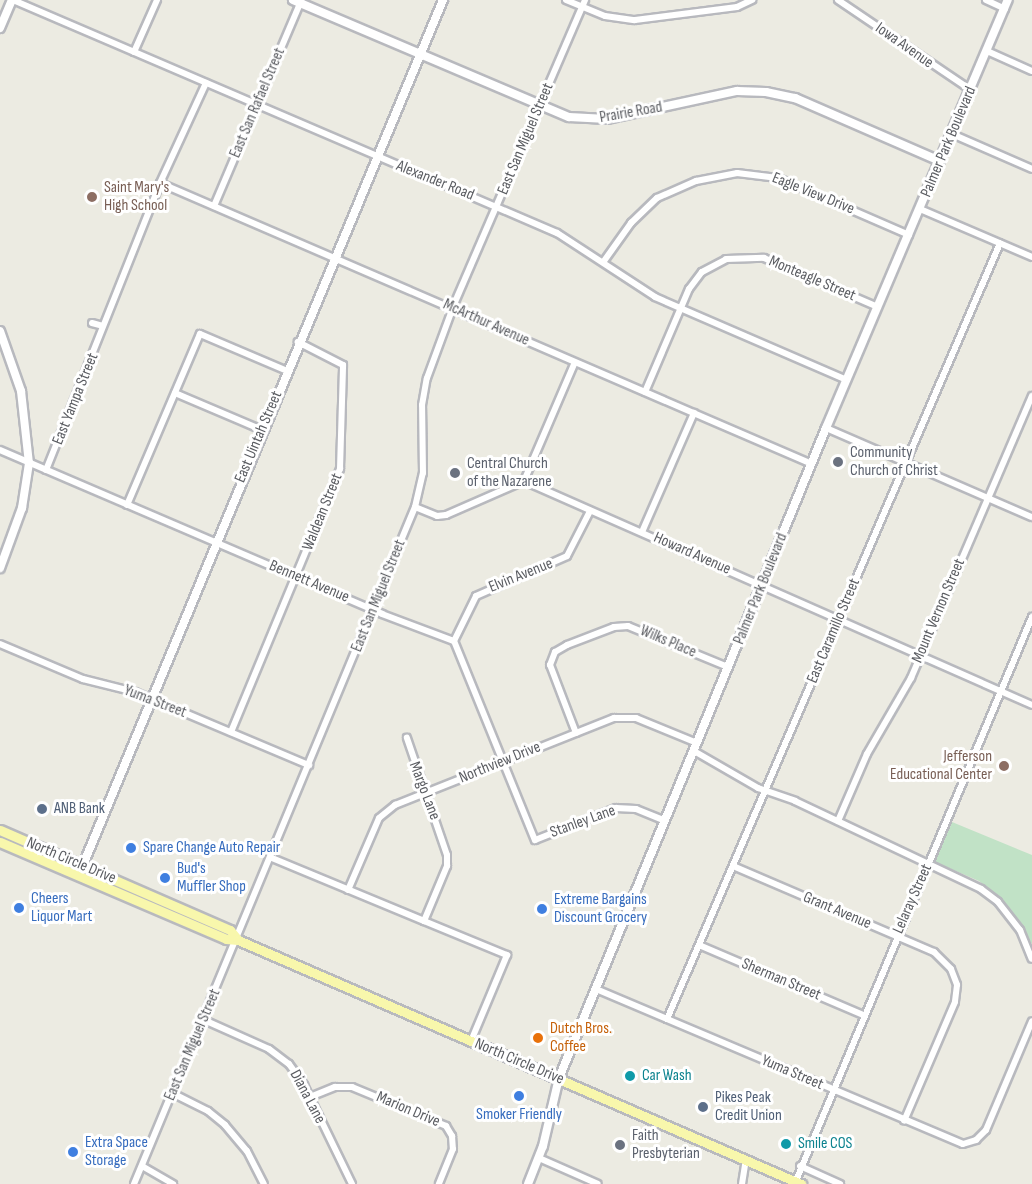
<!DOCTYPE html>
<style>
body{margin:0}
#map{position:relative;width:1032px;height:1184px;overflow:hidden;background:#ecebe2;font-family:"Sofia Sans Condensed",sans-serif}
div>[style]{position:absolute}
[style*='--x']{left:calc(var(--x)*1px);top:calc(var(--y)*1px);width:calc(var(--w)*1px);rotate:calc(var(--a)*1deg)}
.green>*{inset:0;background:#c1e2c6}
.roads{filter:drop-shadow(2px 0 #b8b9be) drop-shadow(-2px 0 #b8b9be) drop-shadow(0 2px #b8b9be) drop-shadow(0 -2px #b8b9be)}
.street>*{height:6px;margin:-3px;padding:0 3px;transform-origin:3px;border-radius:3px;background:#fff}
.secondary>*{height:8px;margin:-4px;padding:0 4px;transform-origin:4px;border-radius:4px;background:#fff}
.primary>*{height:9px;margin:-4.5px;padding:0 4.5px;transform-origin:4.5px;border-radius:4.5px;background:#f8f7ac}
.dots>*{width:16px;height:16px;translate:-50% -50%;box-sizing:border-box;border:3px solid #fff;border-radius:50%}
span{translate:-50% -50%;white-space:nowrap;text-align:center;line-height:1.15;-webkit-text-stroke:6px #fff;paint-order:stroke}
.street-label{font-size:16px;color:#5b5d62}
.education-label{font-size:16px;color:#785e54}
.left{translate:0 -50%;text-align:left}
.right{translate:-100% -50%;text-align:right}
.worship-label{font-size:16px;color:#5b616d}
.service-label{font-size:16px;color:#4e5e75}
.shop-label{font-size:16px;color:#366cbe}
.food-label{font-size:16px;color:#c56008}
.culture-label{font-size:16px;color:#0d838f}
</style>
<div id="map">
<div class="green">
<i style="clip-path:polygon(952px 822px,1032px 855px,1032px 944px,999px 897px,979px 881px,935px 862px)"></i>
</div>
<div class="roads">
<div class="street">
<i style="--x:13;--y:0;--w:592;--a:23.19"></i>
<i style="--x:557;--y:233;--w:117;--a:33.1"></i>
<i style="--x:655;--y:297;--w:209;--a:23.4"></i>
<i style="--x:566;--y:0;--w:42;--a:22.3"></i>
<i style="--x:605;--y:16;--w:30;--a:8"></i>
<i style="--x:635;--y:20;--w:103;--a:-7.3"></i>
<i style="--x:737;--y:7;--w:17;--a:-25"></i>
<i style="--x:838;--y:0;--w:161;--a:34.1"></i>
<i style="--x:986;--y:0;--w:21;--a:25"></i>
<i style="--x:987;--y:51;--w:49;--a:24"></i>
<i style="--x:134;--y:52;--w:57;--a:-66.1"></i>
<i style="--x:952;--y:134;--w:87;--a:23.6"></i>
<i style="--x:160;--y:183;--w:710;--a:23.32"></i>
<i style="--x:214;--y:206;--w:223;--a:-67"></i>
<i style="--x:920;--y:209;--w:122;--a:23.2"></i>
<i style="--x:604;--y:261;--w:47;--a:-54.6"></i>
<i style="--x:631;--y:223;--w:36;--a:-44"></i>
<i style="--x:657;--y:198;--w:43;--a:-23.6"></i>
<i style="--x:696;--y:181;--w:42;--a:-11"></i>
<i style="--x:737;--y:173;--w:41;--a:7"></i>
<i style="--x:778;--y:178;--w:143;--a:23.5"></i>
<i style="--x:92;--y:323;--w:11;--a:15"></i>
<i style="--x:645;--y:392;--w:112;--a:-66.9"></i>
<i style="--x:689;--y:289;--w:21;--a:-53"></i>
<i style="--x:702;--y:272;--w:27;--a:-28"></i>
<i style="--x:726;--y:259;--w:38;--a:-2"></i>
<i style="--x:764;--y:258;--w:124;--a:23.3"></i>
<i style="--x:175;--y:393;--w:95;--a:23"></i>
<i style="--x:826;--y:428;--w:224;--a:23.4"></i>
<i style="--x:0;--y:450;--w:416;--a:23.2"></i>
<i style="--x:382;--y:614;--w:77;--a:20.6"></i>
<i style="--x:454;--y:641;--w:215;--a:67.9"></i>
<i style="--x:535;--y:840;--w:87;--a:-21.6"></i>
<i style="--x:616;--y:808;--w:20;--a:3"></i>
<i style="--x:636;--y:809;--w:31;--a:22"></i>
<i style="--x:46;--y:470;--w:309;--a:-68.3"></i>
<i style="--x:160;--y:183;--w:110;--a:-65.3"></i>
<i style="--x:524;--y:481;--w:129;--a:-66.8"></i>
<i style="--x:127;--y:505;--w:186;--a:-66.9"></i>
<i style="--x:200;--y:334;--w:95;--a:23"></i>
<i style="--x:415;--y:507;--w:24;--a:22"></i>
<i style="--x:437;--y:516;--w:9;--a:-6"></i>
<i style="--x:446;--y:515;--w:85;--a:-23.6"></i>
<i style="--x:524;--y:481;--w:555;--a:23.79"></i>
<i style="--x:642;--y:532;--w:130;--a:-66.4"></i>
<i style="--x:454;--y:641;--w:50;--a:-63.9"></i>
<i style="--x:476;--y:596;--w:99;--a:-23.7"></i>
<i style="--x:567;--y:556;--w:51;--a:-62.9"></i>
<i style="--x:0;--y:644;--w:90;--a:22.9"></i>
<i style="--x:83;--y:679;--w:54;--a:14"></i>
<i style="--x:135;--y:692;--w:189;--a:22.8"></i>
<i style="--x:231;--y:732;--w:285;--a:-67.5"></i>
<i style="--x:340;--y:469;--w:104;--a:-88.3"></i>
<i style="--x:343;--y:365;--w:51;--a:-152.9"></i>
<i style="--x:576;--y:733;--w:73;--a:-110.9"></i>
<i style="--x:550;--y:665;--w:14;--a:-69"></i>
<i style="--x:555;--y:652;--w:14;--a:-30"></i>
<i style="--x:567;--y:645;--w:50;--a:-21"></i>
<i style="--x:614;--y:627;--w:14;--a:-4"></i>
<i style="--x:628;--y:626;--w:108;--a:22.3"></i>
<i style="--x:694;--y:751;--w:74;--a:30"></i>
<i style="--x:758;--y:788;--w:39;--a:19"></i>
<i style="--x:795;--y:801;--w:206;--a:25.3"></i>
<i style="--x:981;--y:889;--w:21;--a:37"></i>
<i style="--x:998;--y:902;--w:36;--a:52"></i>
<i style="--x:1020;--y:930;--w:31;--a:68"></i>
<i style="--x:838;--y:821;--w:73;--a:-66.6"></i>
<i style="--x:867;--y:754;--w:88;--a:-59.9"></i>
<i style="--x:911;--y:678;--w:307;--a:-66.8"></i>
<i style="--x:272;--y:858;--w:165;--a:22.5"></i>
<i style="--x:424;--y:921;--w:60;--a:-67.3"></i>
<i style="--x:447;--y:866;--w:11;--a:-90"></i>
<i style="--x:447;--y:855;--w:124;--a:-108.9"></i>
<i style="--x:733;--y:866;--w:219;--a:23.2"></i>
<i style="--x:934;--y:952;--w:24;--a:45"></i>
<i style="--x:951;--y:969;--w:17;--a:69"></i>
<i style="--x:957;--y:985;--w:17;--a:97"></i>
<i style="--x:955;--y:1002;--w:129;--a:113.2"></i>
<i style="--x:348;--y:890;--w:78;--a:-66.7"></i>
<i style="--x:379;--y:818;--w:21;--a:-39"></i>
<i style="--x:395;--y:805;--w:236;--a:-21.7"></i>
<i style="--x:614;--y:718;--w:22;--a:0"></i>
<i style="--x:636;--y:718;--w:66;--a:22.3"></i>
<i style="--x:424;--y:921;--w:90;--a:22.3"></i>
<i style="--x:507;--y:955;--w:93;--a:112.7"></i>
<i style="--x:699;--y:945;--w:178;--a:23.1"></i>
<i style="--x:596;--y:989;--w:398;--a:22.9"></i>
<i style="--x:963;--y:1144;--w:14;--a:-17"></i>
<i style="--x:976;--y:1140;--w:14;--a:-45"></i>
<i style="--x:986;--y:1130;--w:118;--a:-67.1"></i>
<i style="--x:667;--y:1019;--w:844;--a:-66.77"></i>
<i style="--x:204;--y:1020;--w:71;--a:24"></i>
<i style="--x:269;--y:1049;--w:25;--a:37"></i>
<i style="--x:289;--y:1064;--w:26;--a:54"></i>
<i style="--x:304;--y:1085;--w:110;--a:64.1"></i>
<i style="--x:172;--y:1093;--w:40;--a:26.6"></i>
<i style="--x:208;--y:1111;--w:22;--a:39"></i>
<i style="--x:225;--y:1125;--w:34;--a:50"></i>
<i style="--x:247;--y:1151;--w:37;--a:63"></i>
<i style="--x:310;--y:1097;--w:27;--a:-22"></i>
<i style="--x:335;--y:1087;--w:17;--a:0"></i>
<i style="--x:352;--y:1087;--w:102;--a:22.5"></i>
<i style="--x:446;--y:1126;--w:12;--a:59"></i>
<i style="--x:452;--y:1136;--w:13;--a:86"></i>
<i style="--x:453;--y:1149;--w:38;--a:112"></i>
<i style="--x:539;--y:1158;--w:64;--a:23.8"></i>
<i style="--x:142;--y:1166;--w:36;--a:30"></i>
<i style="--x:800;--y:1166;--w:44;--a:24.2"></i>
<i style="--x:795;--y:1183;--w:614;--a:-67.28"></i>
<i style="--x:134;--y:1184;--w:733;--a:-67.46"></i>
<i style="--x:415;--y:507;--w:35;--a:-77"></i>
<i style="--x:423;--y:473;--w:68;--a:-90.8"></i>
<i style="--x:422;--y:405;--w:27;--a:-80"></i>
<i style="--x:427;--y:378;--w:81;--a:-69.8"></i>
<i style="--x:455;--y:302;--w:329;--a:-66.7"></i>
<i style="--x:742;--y:1184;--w:24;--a:-81"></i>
</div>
<div class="secondary">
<i style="--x:293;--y:0;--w:300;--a:23"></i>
<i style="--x:569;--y:117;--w:38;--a:3"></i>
<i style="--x:607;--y:119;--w:133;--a:-12.2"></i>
<i style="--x:737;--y:91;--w:29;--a:2"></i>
<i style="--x:766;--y:92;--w:30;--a:12"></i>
<i style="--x:795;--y:98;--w:158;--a:23.5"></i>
<i style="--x:0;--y:28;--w:30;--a:-67"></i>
<i style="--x:0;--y:331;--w:64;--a:70.7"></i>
<i style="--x:21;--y:391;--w:72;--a:83.7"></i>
<i style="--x:29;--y:463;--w:46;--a:98.8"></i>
<i style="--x:22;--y:508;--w:64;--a:110.1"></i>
<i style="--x:80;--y:872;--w:945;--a:-67.4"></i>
<i style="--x:528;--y:1184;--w:41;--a:-68.5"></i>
<i style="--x:543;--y:1146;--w:70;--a:-76.8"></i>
<i style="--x:559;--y:1078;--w:703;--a:-67.67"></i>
<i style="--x:826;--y:428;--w:465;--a:-67"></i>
</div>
<div class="primary">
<i style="--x:0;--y:830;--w:251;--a:23.5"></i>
<i style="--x:230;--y:930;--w:13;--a:51"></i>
<i style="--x:0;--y:842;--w:246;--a:23.2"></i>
<i style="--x:226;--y:939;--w:12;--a:5"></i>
<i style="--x:238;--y:940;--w:614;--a:23.43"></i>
</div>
</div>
<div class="dots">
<i style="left:92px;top:197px;background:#8d6e63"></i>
<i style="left:838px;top:462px;background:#6b7280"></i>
<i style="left:455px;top:473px;background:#6b7280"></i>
<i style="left:1004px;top:766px;background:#8d6e63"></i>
<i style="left:42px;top:809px;background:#5c6f8a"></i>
<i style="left:131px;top:848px;background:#3f7fe0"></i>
<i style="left:165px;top:878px;background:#3f7fe0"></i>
<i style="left:19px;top:908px;background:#3f7fe0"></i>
<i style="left:542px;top:909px;background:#3f7fe0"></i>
<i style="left:538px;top:1038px;background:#e8710a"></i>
<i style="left:630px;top:1076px;background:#0f9aa8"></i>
<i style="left:519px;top:1096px;background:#3f7fe0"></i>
<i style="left:703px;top:1107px;background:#5c6f8a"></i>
<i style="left:786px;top:1144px;background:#0f9aa8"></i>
<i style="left:620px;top:1145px;background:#6b7280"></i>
<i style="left:73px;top:1152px;background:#3f7fe0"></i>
</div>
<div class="street-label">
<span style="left:904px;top:46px;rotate:35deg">Iowa Avenue</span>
<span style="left:258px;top:103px;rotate:-67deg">East San Rafael Street</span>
<span style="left:631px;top:113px;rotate:-10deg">Prairie Road</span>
<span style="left:526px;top:139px;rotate:-67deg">East San Miguel Street</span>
<span style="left:949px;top:142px;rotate:-67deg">Palmer Park Boulevard</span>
<span style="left:435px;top:181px;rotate:22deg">Alexander Road</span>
<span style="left:813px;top:194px;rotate:22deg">Eagle View Drive</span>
<span style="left:812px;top:279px;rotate:23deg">Monteagle Street</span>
<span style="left:486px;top:323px;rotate:24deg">McArthur Avenue</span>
<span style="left:76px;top:399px;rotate:-68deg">East Yampa Street</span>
<span style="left:259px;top:437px;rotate:-67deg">East Uintah Street</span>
<span style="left:323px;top:512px;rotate:-68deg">Waldean Street</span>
<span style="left:692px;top:554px;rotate:24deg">Howard Avenue</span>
<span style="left:521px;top:576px;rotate:-22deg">Elvin Avenue</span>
<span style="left:309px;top:582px;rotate:23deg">Bennett Avenue</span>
<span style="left:761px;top:589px;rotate:-68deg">Palmer Park Boulevard</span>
<span style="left:379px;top:596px;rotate:-68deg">East San Miguel Street</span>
<span style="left:939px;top:611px;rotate:-67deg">Mount Vernon Street</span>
<span style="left:834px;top:631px;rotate:-67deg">East Caramillo Street</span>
<span style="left:668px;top:642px;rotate:23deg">Wilks Place</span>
<span style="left:155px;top:702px;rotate:21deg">Yuma Street</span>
<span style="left:500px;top:763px;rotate:-22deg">Northview Drive</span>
<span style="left:424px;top:791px;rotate:69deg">Margo Lane</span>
<span style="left:583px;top:822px;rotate:-20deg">Stanley Lane</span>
<span style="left:71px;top:861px;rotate:23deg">North Circle Drive</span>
<span style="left:913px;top:899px;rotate:-66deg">Lelaray Street</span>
<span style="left:837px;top:911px;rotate:23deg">Grant Avenue</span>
<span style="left:781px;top:980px;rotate:23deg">Sherman Street</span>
<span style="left:193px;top:1045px;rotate:-67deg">East San Miguel Street</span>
<span style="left:519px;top:1062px;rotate:23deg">North Circle Drive</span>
<span style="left:792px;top:1073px;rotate:23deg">Yuma Street</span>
<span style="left:307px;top:1097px;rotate:62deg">Diana Lane</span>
<span style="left:408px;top:1110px;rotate:23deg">Marion Drive</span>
</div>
<div class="education-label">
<span class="left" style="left:104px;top:197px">Saint Mary's<br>High School</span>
<span class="right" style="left:992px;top:766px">Jefferson<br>Educational Center</span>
</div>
<div class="worship-label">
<span class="left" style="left:850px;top:462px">Community<br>Church of Christ</span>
<span class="left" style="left:467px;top:473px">Central Church<br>of the Nazarene</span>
<span class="left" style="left:632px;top:1145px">Faith<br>Presbyterian</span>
</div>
<div class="service-label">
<span class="left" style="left:54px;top:809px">ANB Bank</span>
<span class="left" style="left:715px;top:1107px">Pikes Peak<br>Credit Union</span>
</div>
<div class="shop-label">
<span class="left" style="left:143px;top:848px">Spare Change Auto Repair</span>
<span class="left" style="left:177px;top:878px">Bud's<br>Muffler Shop</span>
<span class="left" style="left:31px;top:908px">Cheers<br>Liquor Mart</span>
<span class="left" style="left:554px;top:909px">Extreme Bargains<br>Discount Grocery</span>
<span style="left:519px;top:1115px">Smoker Friendly</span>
<span class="left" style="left:85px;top:1152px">Extra Space<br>Storage</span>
</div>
<div class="food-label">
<span class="left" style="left:550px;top:1038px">Dutch Bros.<br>Coffee</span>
</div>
<div class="culture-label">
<span class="left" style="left:642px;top:1076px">Car Wash</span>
<span class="left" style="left:798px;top:1144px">Smile COS</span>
</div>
</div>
